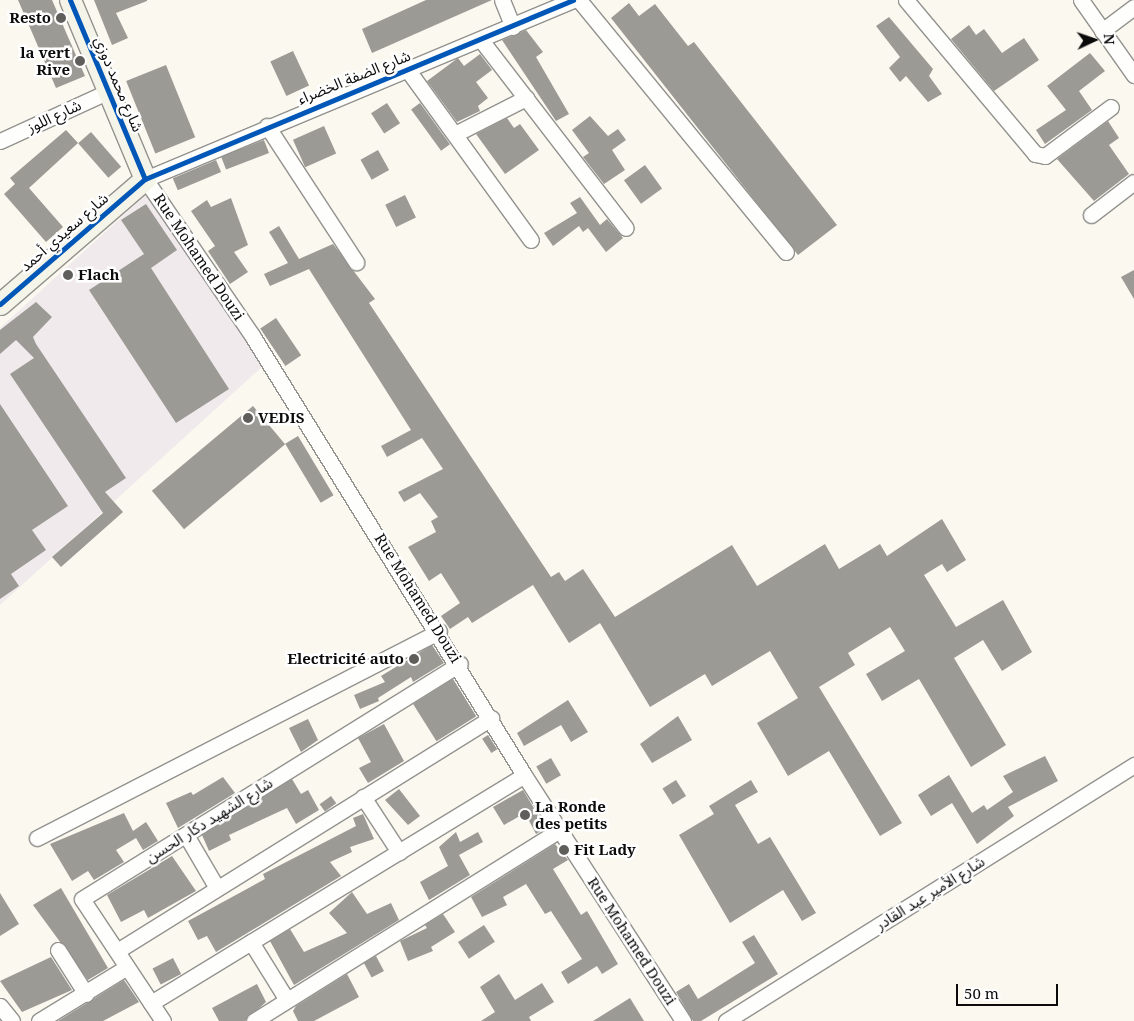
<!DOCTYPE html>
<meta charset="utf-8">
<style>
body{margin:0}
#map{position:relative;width:1134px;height:1021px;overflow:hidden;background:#faf8ef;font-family:"Noto Serif","Noto Sans Arabic",serif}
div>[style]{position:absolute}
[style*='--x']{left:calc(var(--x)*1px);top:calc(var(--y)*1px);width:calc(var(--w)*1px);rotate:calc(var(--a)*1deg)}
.industrial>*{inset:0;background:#f1eaed}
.building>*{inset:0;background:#9c9a95;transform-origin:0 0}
.roads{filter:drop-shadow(1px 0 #93928e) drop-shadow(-1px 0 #93928e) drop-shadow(0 1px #93928e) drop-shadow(0 -1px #93928e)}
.street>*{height:15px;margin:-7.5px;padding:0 7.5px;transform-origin:7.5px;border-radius:7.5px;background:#fefefd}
.secondary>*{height:21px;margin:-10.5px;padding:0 10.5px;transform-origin:10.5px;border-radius:10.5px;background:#f4f4e8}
.cycleway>*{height:5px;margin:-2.5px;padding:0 2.5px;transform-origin:2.5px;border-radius:2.5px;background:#0057b8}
.dots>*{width:14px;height:14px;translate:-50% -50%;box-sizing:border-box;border:2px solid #fff;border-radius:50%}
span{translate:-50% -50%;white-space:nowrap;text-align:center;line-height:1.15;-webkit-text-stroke:5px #fff;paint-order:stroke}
.poi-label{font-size:15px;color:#0b0b0b;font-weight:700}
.right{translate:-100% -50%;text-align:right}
.left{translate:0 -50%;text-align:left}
.street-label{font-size:15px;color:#0b0b0b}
.north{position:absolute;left:1069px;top:15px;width:50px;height:50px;-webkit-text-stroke:4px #fff;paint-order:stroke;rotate:87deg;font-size:14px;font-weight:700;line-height:20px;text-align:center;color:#0b0b0b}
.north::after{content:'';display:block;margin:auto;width:18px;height:22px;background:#0b0b0b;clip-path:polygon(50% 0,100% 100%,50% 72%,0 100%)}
.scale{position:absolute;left:956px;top:984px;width:102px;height:22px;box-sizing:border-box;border:2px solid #0b0b0b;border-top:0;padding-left:6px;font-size:15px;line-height:18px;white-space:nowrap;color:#0b0b0b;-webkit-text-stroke:4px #fff;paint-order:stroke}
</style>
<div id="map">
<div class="industrial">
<i style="clip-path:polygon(148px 193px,263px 366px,0 605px,0 328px)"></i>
</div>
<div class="building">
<i style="clip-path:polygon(18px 0,52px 0,85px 76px,56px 88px)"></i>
<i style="clip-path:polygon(94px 0,147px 0,147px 1px,116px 13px,128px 38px,112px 45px)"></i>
<i style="clip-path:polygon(426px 0,492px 0,372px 53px,362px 29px)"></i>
<i style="clip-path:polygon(629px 3px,639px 16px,655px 4px,688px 46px,694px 42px,837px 225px,798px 255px,611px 18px)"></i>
<i style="clip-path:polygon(889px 17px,933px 69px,929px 76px,942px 94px,928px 102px,906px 76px,900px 82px,889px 68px,900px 57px,876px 26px)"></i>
<i style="clip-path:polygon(969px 25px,976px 35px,984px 29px,1002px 53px,1024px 38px,1039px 60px,994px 91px,951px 39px)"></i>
<i style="clip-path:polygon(526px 30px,543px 52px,536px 57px,569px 114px,556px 121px,502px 40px)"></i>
<i style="left:293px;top:51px;width:38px;height:25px;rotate:65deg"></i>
<i style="clip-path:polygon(1090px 53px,1105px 71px,1079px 91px,1092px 110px,1045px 144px,1036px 130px,1066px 110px,1047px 86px)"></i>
<i style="clip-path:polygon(480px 54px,492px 70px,476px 82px,488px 98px,478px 106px,480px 111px,457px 122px,427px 81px,458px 58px,464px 66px)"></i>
<i style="left:166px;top:65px;width:78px;height:43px;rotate:68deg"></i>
<i style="left:387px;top:103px;width:24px;height:19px;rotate:57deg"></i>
<i style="left:420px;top:103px;width:51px;height:11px;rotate:54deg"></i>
<i style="clip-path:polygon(590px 116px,608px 136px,618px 129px,626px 140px,612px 150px,625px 170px,604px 184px,583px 157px,589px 153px,572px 130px)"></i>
<i style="clip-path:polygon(507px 118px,514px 128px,520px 124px,539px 150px,505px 174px,476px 134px)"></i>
<i style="clip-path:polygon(1108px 121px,1119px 138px,1109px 145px,1129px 174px,1094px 201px,1057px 159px)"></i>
<i style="left:324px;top:126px;width:30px;height:34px;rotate:66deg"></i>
<i style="clip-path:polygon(66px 130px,78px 143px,29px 188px,63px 227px,46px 242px,4px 194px,15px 184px,10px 178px)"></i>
<i style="left:91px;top:132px;width:46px;height:17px;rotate:49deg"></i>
<i style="left:264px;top:140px;width:14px;height:46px;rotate:69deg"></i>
<i style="left:378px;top:150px;width:23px;height:20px;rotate:61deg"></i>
<i style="left:216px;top:160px;width:13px;height:47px;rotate:67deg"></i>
<i style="left:645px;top:165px;width:29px;height:26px;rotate:54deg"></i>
<i style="left:405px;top:195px;width:25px;height:22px;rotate:64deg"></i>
<i style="clip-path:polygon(580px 197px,600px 225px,607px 219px,623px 238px,606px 252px,588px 228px,583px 232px,579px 226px,553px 246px,544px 233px,577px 213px,570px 203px)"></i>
<i style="clip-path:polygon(231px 198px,248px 245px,234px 252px,248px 272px,230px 284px,208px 251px,215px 246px,191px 211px,207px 200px,211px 207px)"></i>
<i style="clip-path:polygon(146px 204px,177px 250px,151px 268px,229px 389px,176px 423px,89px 290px,144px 254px,121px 220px)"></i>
<i style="clip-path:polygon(279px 226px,299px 259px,333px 244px,375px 299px,369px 303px,551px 577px,559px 572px,565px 581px,583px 569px,615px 617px,732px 545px,757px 586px,825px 544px,839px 569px,880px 544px,887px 556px,942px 519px,966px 560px,947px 572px,942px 564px,924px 575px,956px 627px,1003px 600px,1032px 652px,1002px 671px,983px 640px,954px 658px,1006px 745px,971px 767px,919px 679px,882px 701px,866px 674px,905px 651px,890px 627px,848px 653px,855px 665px,819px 687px,902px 823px,880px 836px,829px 751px,788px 776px,757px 723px,798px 698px,770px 651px,712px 686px,705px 674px,650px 707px,600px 623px,569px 643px,533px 585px,472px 623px,468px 617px,450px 629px,441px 616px,460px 603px,441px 573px,429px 581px,408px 547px,436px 532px,431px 521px,438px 517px,420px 493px,404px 502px,398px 492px,443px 469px,422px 438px,387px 457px,381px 446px,411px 430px,309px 269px,270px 286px,264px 274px,288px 263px,269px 232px)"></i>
<i style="clip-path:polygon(1134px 270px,1134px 299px,1121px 277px)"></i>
<i style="clip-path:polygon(36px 302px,52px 317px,33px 337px,36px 344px,126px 478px,105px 492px,123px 512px,61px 567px,52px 557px,103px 513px,10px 374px,34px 358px,16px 340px,0 354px,0 330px)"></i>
<i style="left:276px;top:318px;width:45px;height:19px;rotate:56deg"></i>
<i style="clip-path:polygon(0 404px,68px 506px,32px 530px,46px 550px,11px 574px,19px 586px,0 599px)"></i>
<i style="left:253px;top:406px;width:50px;height:132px;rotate:50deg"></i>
<i style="left:298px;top:436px;width:69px;height:15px;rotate:59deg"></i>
<i style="clip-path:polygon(432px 645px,444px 663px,413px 682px,411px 677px,378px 698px,379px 701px,360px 709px,354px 695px,385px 682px,381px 676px)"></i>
<i style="left:453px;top:679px;width:44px;height:47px;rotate:58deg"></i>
<i style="clip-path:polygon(568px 700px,588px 732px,571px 742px,561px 725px,524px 746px,517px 733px)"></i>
<i style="clip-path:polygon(678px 716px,692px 740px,652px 763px,640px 744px)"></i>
<i style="clip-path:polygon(308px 719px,318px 740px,301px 752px,289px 728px)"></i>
<i style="clip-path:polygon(384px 724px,404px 761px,368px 783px,359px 768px,371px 762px,358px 738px)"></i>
<i style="left:488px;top:735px;width:17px;height:7px;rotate:57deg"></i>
<i style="clip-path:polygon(1045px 756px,1058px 781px,1008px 807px,1014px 816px,977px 844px,952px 803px,931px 816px,918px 795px,949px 775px,972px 813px,984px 805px,987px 810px,1013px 792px,1003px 776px)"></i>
<i style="left:551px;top:758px;width:20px;height:17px;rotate:60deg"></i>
<i style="clip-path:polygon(223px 777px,235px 793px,178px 828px,166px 803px,191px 792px,193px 795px)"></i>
<i style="clip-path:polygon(292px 779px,301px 794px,308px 790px,319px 810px,296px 824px,287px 808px,229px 835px,231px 840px,209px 851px,202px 835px)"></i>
<i style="left:676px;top:780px;width:19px;height:16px;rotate:58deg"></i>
<i style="clip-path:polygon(751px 780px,758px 792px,735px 805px,758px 844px,770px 837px,816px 913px,802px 921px,783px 890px,730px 923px,679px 835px,714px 814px,709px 806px)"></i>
<i style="clip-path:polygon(399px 789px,420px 816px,408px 825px,385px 800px)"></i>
<i style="clip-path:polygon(523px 790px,546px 828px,536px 834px,525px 813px,504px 825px,493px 807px)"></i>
<i style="left:331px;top:796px;width:9px;height:14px;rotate:54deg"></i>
<i style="clip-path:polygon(124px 813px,133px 831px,146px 822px,158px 841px,143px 850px,136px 838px,116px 850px,124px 862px,94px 880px,88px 871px,72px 881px,50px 844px)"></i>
<i style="clip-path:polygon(363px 814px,374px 839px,350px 847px,352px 852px,330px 862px,341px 876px,216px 952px,207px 936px,198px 940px,188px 921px,265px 879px,263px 874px,356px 826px,353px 818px)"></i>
<i style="clip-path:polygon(456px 832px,460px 842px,478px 832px,483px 842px,459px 855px,470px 875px,429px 900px,420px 882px,448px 866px,439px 847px)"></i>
<i style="clip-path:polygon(555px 844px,568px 860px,553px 869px,581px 915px,587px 911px,618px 964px,602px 974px,597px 966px,568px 984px,561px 972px,582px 959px,551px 911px,545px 914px,526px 884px,503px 897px,507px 905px,482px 917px,471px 897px)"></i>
<i style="clip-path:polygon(172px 856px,196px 891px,148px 918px,144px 910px,121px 922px,107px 895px)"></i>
<i style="clip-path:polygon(61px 888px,108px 968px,88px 980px,33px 905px)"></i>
<i style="clip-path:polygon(352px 892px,367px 914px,391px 903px,399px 920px,294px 985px,270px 941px,290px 929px,304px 952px,347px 933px,329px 913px)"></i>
<i style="clip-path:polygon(0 893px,19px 924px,0 936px)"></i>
<i style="clip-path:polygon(443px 914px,455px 932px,431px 947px,433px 951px,408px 961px,400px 941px,427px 928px,425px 925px)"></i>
<i style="left:484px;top:925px;width:20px;height:31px;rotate:57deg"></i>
<i style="clip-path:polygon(754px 935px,778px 974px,701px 1021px,693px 1021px,676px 992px,689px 984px,698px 999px,755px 963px,742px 942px)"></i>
<i style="left:376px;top:956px;width:17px;height:14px;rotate:62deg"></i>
<i style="clip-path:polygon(51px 957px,72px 990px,22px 1012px,0 981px)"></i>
<i style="left:173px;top:958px;width:18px;height:23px;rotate:63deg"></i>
<i style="clip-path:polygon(347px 974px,359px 997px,314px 1021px,298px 1021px,293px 1011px,296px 1006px)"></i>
<i style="clip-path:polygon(499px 974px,515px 1000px,542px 983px,554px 1002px,529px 1017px,531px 1021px,481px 1021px,495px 1012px,480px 987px)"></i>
<i style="clip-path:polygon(124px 980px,139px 1002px,103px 1021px,58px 1021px)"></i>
<i style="clip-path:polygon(257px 984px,266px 1002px,245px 1021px,219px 1021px,212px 1008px)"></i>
<i style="clip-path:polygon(630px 998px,644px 1021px,593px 1021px)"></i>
</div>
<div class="roads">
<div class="street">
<i style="--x:502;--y:0;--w:29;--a:68"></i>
<i style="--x:573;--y:0;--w:464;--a:157.3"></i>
<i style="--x:145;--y:179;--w:191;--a:55.6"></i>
<i style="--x:253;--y:337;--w:515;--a:58.25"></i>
<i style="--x:524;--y:775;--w:293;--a:57.1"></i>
<i style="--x:579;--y:0;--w:326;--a:50.6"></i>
<i style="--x:906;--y:0;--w:201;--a:50"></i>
<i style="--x:1035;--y:154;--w:10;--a:11"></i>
<i style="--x:1045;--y:156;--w:82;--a:-36.6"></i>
<i style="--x:1081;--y:0;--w:92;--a:54.8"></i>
<i style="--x:1102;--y:31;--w:40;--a:-37"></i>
<i style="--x:481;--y:40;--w:237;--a:52.4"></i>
<i style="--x:407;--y:69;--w:211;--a:54.1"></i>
<i style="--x:267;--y:126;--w:163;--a:56.8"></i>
<i style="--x:455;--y:134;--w:80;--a:-26.9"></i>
<i style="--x:0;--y:141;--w:120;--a:-24.6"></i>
<i style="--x:1091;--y:215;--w:54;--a:-37.5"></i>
<i style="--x:363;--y:797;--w:66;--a:56.8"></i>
<i style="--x:186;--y:835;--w:61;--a:59.7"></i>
<i style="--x:37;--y:838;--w:452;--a:-27.2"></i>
<i style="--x:251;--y:942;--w:68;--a:58.2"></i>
<i style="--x:58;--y:950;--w:52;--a:57.5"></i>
<i style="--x:117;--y:951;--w:441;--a:-31.9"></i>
<i style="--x:151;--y:1003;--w:437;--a:-31.4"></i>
<i style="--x:0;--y:1006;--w:19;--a:51"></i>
<i style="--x:39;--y:1021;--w:103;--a:-31.5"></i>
<i style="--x:163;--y:1021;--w:146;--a:-123.6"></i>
<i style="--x:82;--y:899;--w:445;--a:-31.9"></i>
<i style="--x:254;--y:1021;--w:361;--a:-32"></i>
<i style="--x:726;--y:1021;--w:482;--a:-32.1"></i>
</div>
<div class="secondary">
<i style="--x:0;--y:304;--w:191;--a:-40.8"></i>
<i style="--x:145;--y:179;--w:194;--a:-112.7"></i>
</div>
</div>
<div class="cycleway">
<i style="--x:70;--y:0;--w:194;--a:67.3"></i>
<i style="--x:0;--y:304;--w:191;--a:-40.8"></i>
<i style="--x:145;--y:179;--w:464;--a:-22.7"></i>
</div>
<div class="dots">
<i style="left:61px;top:18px;background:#5f5e5b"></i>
<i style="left:80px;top:61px;background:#5f5e5b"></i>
<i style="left:68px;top:275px;background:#5f5e5b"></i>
<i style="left:248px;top:418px;background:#5f5e5b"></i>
<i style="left:414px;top:659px;background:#5f5e5b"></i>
<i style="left:525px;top:815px;background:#5f5e5b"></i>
<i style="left:564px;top:850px;background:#5f5e5b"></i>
</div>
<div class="poi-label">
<span class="right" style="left:51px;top:18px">Resto</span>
<span class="right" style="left:70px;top:61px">la vert<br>Rive</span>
<span class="left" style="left:78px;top:275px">Flach</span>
<span class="left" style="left:258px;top:418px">VEDIS</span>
<span class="right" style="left:404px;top:659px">Electricité auto</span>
<span class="left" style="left:535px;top:815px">La Ronde<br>des petits</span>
<span class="left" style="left:574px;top:850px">Fit Lady</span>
</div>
<div class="street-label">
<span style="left:354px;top:77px;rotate:-22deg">شارع الضفة الخضراء</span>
<span style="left:119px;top:84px;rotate:67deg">شارع محمد دوزي</span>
<span style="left:54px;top:116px;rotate:-25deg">شارع اللوز</span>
<span style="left:64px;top:232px;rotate:-41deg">شارع سعيدي أحمد</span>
<span style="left:199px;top:257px;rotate:56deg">Rue Mohamed Douzi</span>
<span style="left:418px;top:598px;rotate:58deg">Rue Mohamed Douzi</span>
<span style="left:209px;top:820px;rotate:-32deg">شارع الشهيد دكار الحسن</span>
<span style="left:930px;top:893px;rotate:-32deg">شارع الأمير عبد القادر</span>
<span style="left:632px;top:941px;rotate:57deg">Rue Mohamed Douzi</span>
</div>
<div class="north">N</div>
<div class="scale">50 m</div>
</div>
